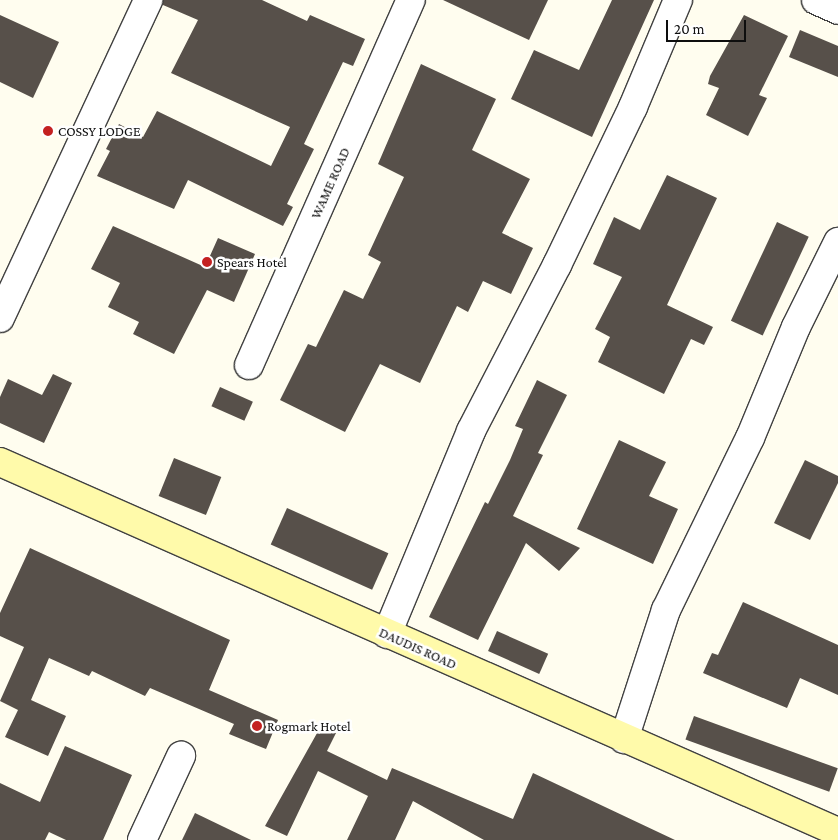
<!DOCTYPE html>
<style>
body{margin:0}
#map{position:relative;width:838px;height:840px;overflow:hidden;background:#fffdef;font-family:"Crimson Pro",serif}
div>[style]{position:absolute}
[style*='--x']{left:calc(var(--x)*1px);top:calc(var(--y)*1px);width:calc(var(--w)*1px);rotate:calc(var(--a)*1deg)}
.building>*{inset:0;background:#57504a;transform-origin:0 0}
.roads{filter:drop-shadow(1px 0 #414141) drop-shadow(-1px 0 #414141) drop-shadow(0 1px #414141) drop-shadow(0 -1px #414141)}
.street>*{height:28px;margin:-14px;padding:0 14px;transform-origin:14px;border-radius:14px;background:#fff}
.secondary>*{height:28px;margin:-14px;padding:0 14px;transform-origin:14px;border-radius:14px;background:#fffaaa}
.dots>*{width:14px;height:14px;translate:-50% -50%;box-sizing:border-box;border:2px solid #fff;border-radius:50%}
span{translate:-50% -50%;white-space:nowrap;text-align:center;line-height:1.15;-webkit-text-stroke:5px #fff;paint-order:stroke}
.poi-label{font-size:14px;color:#0e0e0e}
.left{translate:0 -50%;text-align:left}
.street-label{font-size:14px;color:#0e0e0e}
.scale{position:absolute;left:666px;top:20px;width:80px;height:22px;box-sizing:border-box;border:2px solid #0e0e0e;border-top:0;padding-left:6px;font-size:15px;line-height:18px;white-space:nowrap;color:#0e0e0e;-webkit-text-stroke:4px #fff;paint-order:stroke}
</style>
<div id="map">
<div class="building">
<i style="clip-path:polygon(163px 0,262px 0,307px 21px,310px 15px,365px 39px,353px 66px,343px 62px,304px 144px,314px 149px,287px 204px,293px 207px,283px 226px,188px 180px,174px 209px,97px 176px,110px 151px,106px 149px,119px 124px,143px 137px,157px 111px,271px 166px,290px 127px,171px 73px,198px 20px,163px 5px)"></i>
<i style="clip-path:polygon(443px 0,548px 0,529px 40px)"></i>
<i style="clip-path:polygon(612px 0,654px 0,592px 137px,511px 99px,534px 50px,579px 70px)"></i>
<i style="clip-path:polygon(0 15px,59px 42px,33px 98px,0 82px)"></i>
<i style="clip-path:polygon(744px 15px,788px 36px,759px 95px,767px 98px,748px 136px,706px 115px,719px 88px,708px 84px,710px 76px)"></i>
<i style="clip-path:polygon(800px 30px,838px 46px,838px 77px,789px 57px)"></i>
<i style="clip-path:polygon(421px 64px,496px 99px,472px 150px,530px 179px,502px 233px,533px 248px,511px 294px,483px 281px,468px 312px,457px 306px,420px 383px,380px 364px,345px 432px,280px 400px,308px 344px,316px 347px,344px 290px,363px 299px,381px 262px,368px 255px,404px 177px,378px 164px)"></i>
<i style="clip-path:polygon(667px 175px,717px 198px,667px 305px,713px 327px,704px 345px,691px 339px,664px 394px,598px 362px,610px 337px,595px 329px,622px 277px,593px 264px,614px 217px,640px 230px)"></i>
<i style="left:777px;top:222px;width:35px;height:109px;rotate:25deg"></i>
<i style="clip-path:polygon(113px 226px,205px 267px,218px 238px,255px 254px,234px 302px,207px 290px,174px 354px,133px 334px,139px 322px,108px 307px,120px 283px,91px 269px)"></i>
<i style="clip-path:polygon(53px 374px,72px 383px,44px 443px,0 423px,0 397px,8px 379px,42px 395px)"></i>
<i style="clip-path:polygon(537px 380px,567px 395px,538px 453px,543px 455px,513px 516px,580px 548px,559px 571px,526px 543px,478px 640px,429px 617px,485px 502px,488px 504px,510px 460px,523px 429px,515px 426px)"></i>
<i style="left:220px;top:387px;width:36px;height:21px;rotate:24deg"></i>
<i style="clip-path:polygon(619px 440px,666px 462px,649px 496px,678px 509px,653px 564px,577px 529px)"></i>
<i style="left:174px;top:458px;width:51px;height:41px;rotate:22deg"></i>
<i style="clip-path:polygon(805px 460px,838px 476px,838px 483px,810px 540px,774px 523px)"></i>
<i style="left:287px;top:508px;width:111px;height:40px;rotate:24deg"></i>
<i style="clip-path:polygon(30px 548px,230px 640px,209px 690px,278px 720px,266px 749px,229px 734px,234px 724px,150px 688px,145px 696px,92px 671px,89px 676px,49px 658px,31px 700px,66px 716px,48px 756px,5px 737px,18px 710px,0 701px,24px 647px,0 636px,0 613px)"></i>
<i style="clip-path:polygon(743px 602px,838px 645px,838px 695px,800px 678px,787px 708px,703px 673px,712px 653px,718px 655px)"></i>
<i style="left:497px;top:631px;width:56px;height:22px;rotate:24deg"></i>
<i style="left:694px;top:716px;width:153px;height:25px;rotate:20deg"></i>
<i style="clip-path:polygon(321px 726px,336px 733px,327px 751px,387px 780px,392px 768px,513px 819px,533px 773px,675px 840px,484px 840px,413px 801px,395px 840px,347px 840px,368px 796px,318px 771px,287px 836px,265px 826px)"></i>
<i style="clip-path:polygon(65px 746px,132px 775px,103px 840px,66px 840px,49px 832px,45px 840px,0 840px,0 783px,40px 802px)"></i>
<i style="clip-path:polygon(195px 813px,251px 840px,182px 840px)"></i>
</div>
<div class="roads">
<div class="street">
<i style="--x:816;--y:0;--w:24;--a:24"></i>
<i style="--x:0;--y:318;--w:351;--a:-65"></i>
<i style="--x:249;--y:365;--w:399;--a:-66.1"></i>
<i style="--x:387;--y:634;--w:220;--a:-67.5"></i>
<i style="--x:471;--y:431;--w:187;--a:-62.6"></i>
<i style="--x:557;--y:265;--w:175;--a:-64.3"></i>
<i style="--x:633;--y:107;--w:116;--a:-67.2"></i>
<i style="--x:624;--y:739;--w:136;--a:-72"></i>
<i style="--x:666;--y:610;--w:191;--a:-64"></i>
<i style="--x:750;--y:438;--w:120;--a:-67.5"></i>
<i style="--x:796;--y:327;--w:95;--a:-63.7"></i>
<i style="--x:142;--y:840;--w:93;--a:-65.1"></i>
</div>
<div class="secondary">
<i style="--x:0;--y:462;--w:916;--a:23.82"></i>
</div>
</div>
<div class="dots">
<i style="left:48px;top:131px;background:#c42121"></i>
<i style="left:207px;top:262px;background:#c42121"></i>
<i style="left:257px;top:726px;background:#c42121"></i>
</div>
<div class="poi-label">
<span class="left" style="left:58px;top:131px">COSSY LODGE</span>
<span class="left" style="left:217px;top:262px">Spears Hotel</span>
<span class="left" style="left:267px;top:726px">Rogmark Hotel</span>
</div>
<div class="street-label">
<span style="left:330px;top:183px;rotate:-66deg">WAME ROAD</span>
<span style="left:418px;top:648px;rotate:24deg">DAUDIS ROAD</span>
</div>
<div class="scale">20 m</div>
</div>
